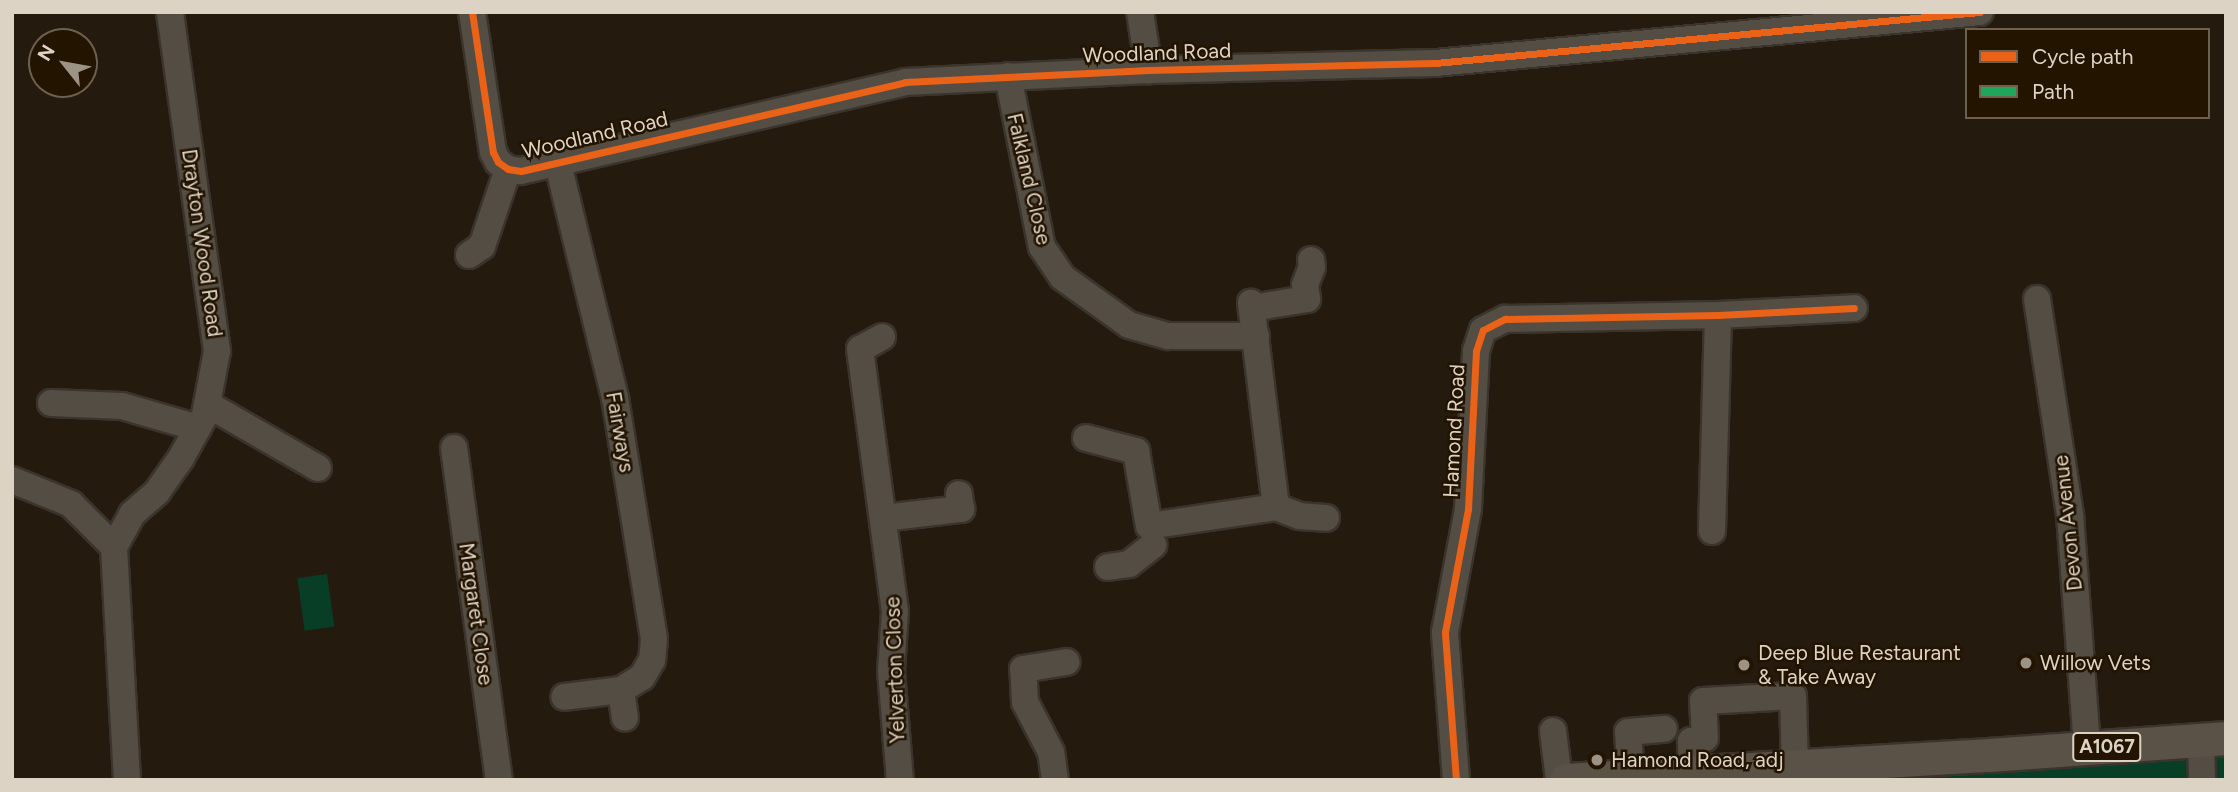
<!DOCTYPE html>
<style>
body{margin:0}
#map{position:relative;width:2238px;height:792px;overflow:hidden;background:#241b0e;font-family:Figtree,sans-serif}
div>[style]{position:absolute}
[style*='--x']{left:calc(var(--x)*1px);top:calc(var(--y)*1px);width:calc(var(--w)*1px);rotate:calc(var(--a)*1deg)}
.green>*{inset:0;background:#083e26;transform-origin:0 0}
.roads{filter:drop-shadow(2px 0 #3b342c) drop-shadow(-2px 0 #3b342c) drop-shadow(0 2px #3b342c) drop-shadow(0 -2px #3b342c)}
.minor>*{height:26px;margin:-13px;padding:0 13px;transform-origin:13px;border-radius:13px;background:#534d43}
.major>*{height:33px;margin:-16.5px;padding:0 16.5px;transform-origin:16.5px;border-radius:16.5px;background:#5a5147}
.quiet>*{height:5px;margin-top:-2.5px;transform-origin:0;background:repeating-linear-gradient(90deg,#20a55d 0 10px,transparent 0 15px)}
.cycleway>*{height:7px;margin:-3.5px;padding:0 3.5px;transform-origin:3.5px;border-radius:3.5px;background:#ea6118}
.dots>*{width:19px;height:19px;translate:-50% -50%;box-sizing:border-box;border:4px solid #231400;border-radius:50%}
span{translate:-50% -50%;white-space:nowrap;text-align:center;line-height:1.15;-webkit-text-stroke:5px #231400;paint-order:stroke}
.shield-label span{padding:2px 5px;background:#231400;border:2px solid;border-radius:5px;-webkit-text-stroke-width:0}
.shield-label{font-size:19px;color:#ddd3c5;font-weight:700}
.street-label{font-size:21px;color:#ddd3c5}
.poi-label{font-size:21px;color:#ddd3c5}
.left{translate:0 -50%;text-align:left}
.frame{position:absolute;inset:0;border:14px solid #ddd3c5;pointer-events:none}
.legend{position:absolute;left:1965px;top:28px;width:245px;height:91px;box-sizing:border-box;background:#231400;border:2px solid #6d604f;margin:0;padding:9px 12px;list-style:none;font-size:21px;color:#ddd3c5}
.legend li{display:flex;align-items:center;gap:14px;height:35px}
.legend b{width:35px;border:2px solid #6d604f}
.north{position:absolute;left:28px;top:28px;width:70px;height:70px;box-sizing:border-box;background:#231400;border:2px solid #6d604f;border-radius:50%;rotate:301deg;font-size:19px;font-weight:700;line-height:28px;text-align:center;color:#ddd3c5}
.north::after{content:'';display:block;margin:auto;width:24px;height:32px;background:#9c9385;clip-path:polygon(50% 0,100% 100%,50% 72%,0 100%)}
</style>
<div id="map">
<div class="green">
<i style="left:327px;top:574px;width:53px;height:30px;rotate:82deg"></i>
<i style="clip-path:polygon(2226px 754px,2226px 780px,1849px 780px)"></i>
</div>
<div class="roads">
<div class="minor">
<i style="--x:472;--y:12;--w:142;--a:81.5"></i>
<i style="--x:493;--y:152;--w:11;--a:63"></i>
<i style="--x:498;--y:162;--w:12;--a:35"></i>
<i style="--x:508;--y:169;--w:13;--a:9"></i>
<i style="--x:521;--y:171;--w:394;--a:-13"></i>
<i style="--x:905;--y:82;--w:244;--a:-2.8"></i>
<i style="--x:1149;--y:70;--w:286;--a:-1.4"></i>
<i style="--x:1435;--y:63;--w:547;--a:-5.35"></i>
<i style="--x:1140;--y:12;--w:59;--a:81.2"></i>
<i style="--x:1008;--y:76;--w:174;--a:78.8"></i>
<i style="--x:1042;--y:247;--w:36;--a:56"></i>
<i style="--x:1062;--y:277;--w:82;--a:35.6"></i>
<i style="--x:1129;--y:325;--w:41;--a:15.8"></i>
<i style="--x:1168;--y:336;--w:88;--a:0"></i>
<i style="--x:558;--y:164;--w:241;--a:76.3"></i>
<i style="--x:615;--y:398;--w:244;--a:80.8"></i>
<i style="--x:654;--y:639;--w:21;--a:95"></i>
<i style="--x:652;--y:660;--w:20;--a:120"></i>
<i style="--x:642;--y:677;--w:25;--a:148"></i>
<i style="--x:621;--y:690;--w:57;--a:173"></i>
<i style="--x:469;--y:255;--w:16;--a:-35"></i>
<i style="--x:482;--y:246;--w:81;--a:-71.3"></i>
<i style="--x:2037;--y:299;--w:219;--a:81.3"></i>
<i style="--x:2070;--y:515;--w:235;--a:85.8"></i>
<i style="--x:1252;--y:308;--w:56;--a:-9.3"></i>
<i style="--x:1307;--y:299;--w:14;--a:-98"></i>
<i style="--x:1305;--y:285;--w:19;--a:-69"></i>
<i style="--x:1312;--y:267;--w:7;--a:-98"></i>
<i style="--x:882;--y:337;--w:25;--a:151"></i>
<i style="--x:860;--y:349;--w:264;--a:82.4"></i>
<i style="--x:895;--y:611;--w:60;--a:93.8"></i>
<i style="--x:891;--y:671;--w:109;--a:85.3"></i>
<i style="--x:51;--y:403;--w:71;--a:2.4"></i>
<i style="--x:122;--y:406;--w:79;--a:16.1"></i>
<i style="--x:207;--y:404;--w:128;--a:30"></i>
<i style="--x:1086;--y:438;--w:52;--a:14.6"></i>
<i style="--x:1136;--y:451;--w:76;--a:80.2"></i>
<i style="--x:1149;--y:526;--w:128;--a:-8.5"></i>
<i style="--x:1276;--y:507;--w:206;--a:-97"></i>
<i style="--x:454;--y:448;--w:335;--a:82.3"></i>
<i style="--x:12;--y:480;--w:64;--a:22.1"></i>
<i style="--x:71;--y:504;--w:61;--a:45"></i>
<i style="--x:1276;--y:507;--w:25;--a:21"></i>
<i style="--x:1299;--y:516;--w:27;--a:4"></i>
<i style="--x:883;--y:518;--w:79;--a:-6.6"></i>
<i style="--x:961;--y:509;--w:15;--a:-98"></i>
<i style="--x:1712;--y:531;--w:216;--a:-88.4"></i>
<i style="--x:1108;--y:567;--w:21;--a:-8"></i>
<i style="--x:1129;--y:564;--w:31;--a:-38"></i>
<i style="--x:621;--y:690;--w:28;--a:82"></i>
<i style="--x:1553;--y:731;--w:49;--a:83"></i>
<i style="--x:2201;--y:739;--w:41;--a:88.6"></i>
<i style="--x:1692;--y:773;--w:32;--a:-92"></i>
<i style="--x:1691;--y:741;--w:14;--a:-12"></i>
<i style="--x:1705;--y:738;--w:37;--a:-93"></i>
<i style="--x:1703;--y:701;--w:90;--a:-3.2"></i>
<i style="--x:1793;--y:696;--w:71;--a:88.4"></i>
<i style="--x:1631;--y:776;--w:44;--a:-93.9"></i>
<i style="--x:1628;--y:732;--w:36;--a:-5"></i>
<i style="--x:127;--y:780;--w:233;--a:-93.2"></i>
<i style="--x:114;--y:547;--w:38;--a:-61"></i>
<i style="--x:132;--y:514;--w:33;--a:-41"></i>
<i style="--x:157;--y:492;--w:42;--a:-54.8"></i>
<i style="--x:181;--y:458;--w:49;--a:-60.8"></i>
<i style="--x:205;--y:415;--w:65;--a:-79.4"></i>
<i style="--x:217;--y:351;--w:342;--a:-97.9"></i>
<i style="--x:1055;--y:780;--w:28;--a:-98"></i>
<i style="--x:1051;--y:752;--w:56;--a:-117.5"></i>
<i style="--x:1025;--y:702;--w:33;--a:-93"></i>
<i style="--x:1023;--y:669;--w:44;--a:-9.2"></i>
<i style="--x:1456;--y:780;--w:148;--a:-94.3"></i>
<i style="--x:1445;--y:632;--w:125;--a:-79.4"></i>
<i style="--x:1468;--y:509;--w:158;--a:-87.1"></i>
<i style="--x:1476;--y:351;--w:22;--a:-72"></i>
<i style="--x:1483;--y:330;--w:25;--a:-27"></i>
<i style="--x:1505;--y:319;--w:213;--a:-1.1"></i>
<i style="--x:1718;--y:315;--w:136;--a:-2.9"></i>
</div>
<div class="major">
<i style="--x:1566;--y:780;--w:424;--a:-3.4"></i>
<i style="--x:1989;--y:755;--w:238;--a:-4.1"></i>
</div>
</div>
<div class="quiet">
<i style="--x:1904;--y:780;--w:1;--a:-45"></i>
</div>
<div class="cycleway">
<i style="--x:472;--y:12;--w:142;--a:81.5"></i>
<i style="--x:493;--y:152;--w:11;--a:63"></i>
<i style="--x:498;--y:162;--w:12;--a:35"></i>
<i style="--x:508;--y:169;--w:13;--a:9"></i>
<i style="--x:521;--y:171;--w:394;--a:-13"></i>
<i style="--x:905;--y:82;--w:244;--a:-2.8"></i>
<i style="--x:1149;--y:70;--w:286;--a:-1.4"></i>
<i style="--x:1435;--y:63;--w:547;--a:-5.35"></i>
<i style="--x:1456;--y:780;--w:148;--a:-94.3"></i>
<i style="--x:1445;--y:632;--w:125;--a:-79.4"></i>
<i style="--x:1468;--y:509;--w:158;--a:-87.1"></i>
<i style="--x:1476;--y:351;--w:22;--a:-72"></i>
<i style="--x:1483;--y:330;--w:25;--a:-27"></i>
<i style="--x:1505;--y:319;--w:213;--a:-1.1"></i>
<i style="--x:1718;--y:315;--w:136;--a:-2.9"></i>
</div>
<div class="dots">
<i style="left:2026px;top:663px;background:#9c9385"></i>
<i style="left:1744px;top:665px;background:#9c9385"></i>
<i style="left:1597px;top:760px;background:#9c9385"></i>
</div>
<div class="shield-label">
<span style="left:2107px;top:747px">A1067</span>
</div>
<div class="street-label">
<span style="left:1157px;top:53px;rotate:-2deg">Woodland Road</span>
<span style="left:595px;top:135px;rotate:-13deg">Woodland Road</span>
<span style="left:1029px;top:179px;rotate:77deg">Falkland Close</span>
<span style="left:202px;top:243px;rotate:82deg">Drayton Wood Road</span>
<span style="left:1454px;top:431px;rotate:-87deg">Hamond Road</span>
<span style="left:620px;top:432px;rotate:80deg">Fairways</span>
<span style="left:2068px;top:523px;rotate:-96deg">Devon Avenue</span>
<span style="left:476px;top:614px;rotate:82deg">Margaret Close</span>
<span style="left:895px;top:670px;rotate:-92deg">Yelverton Close</span>
</div>
<div class="poi-label">
<span class="left" style="left:1758px;top:665px">Deep Blue Restaurant<br>&amp; Take Away</span>
<span class="left" style="left:2040px;top:663px">Willow Vets</span>
<span class="left" style="left:1611px;top:760px">Hamond Road, adj</span>
</div>
<div class="frame"></div>
<ul class="legend">
<li><b style="height:9px;background:#ea6118"></b>Cycle path</li>
<li><b style="height:9px;background:#20a55d"></b>Path</li>
</ul>
<div class="north">N</div>
</div>
